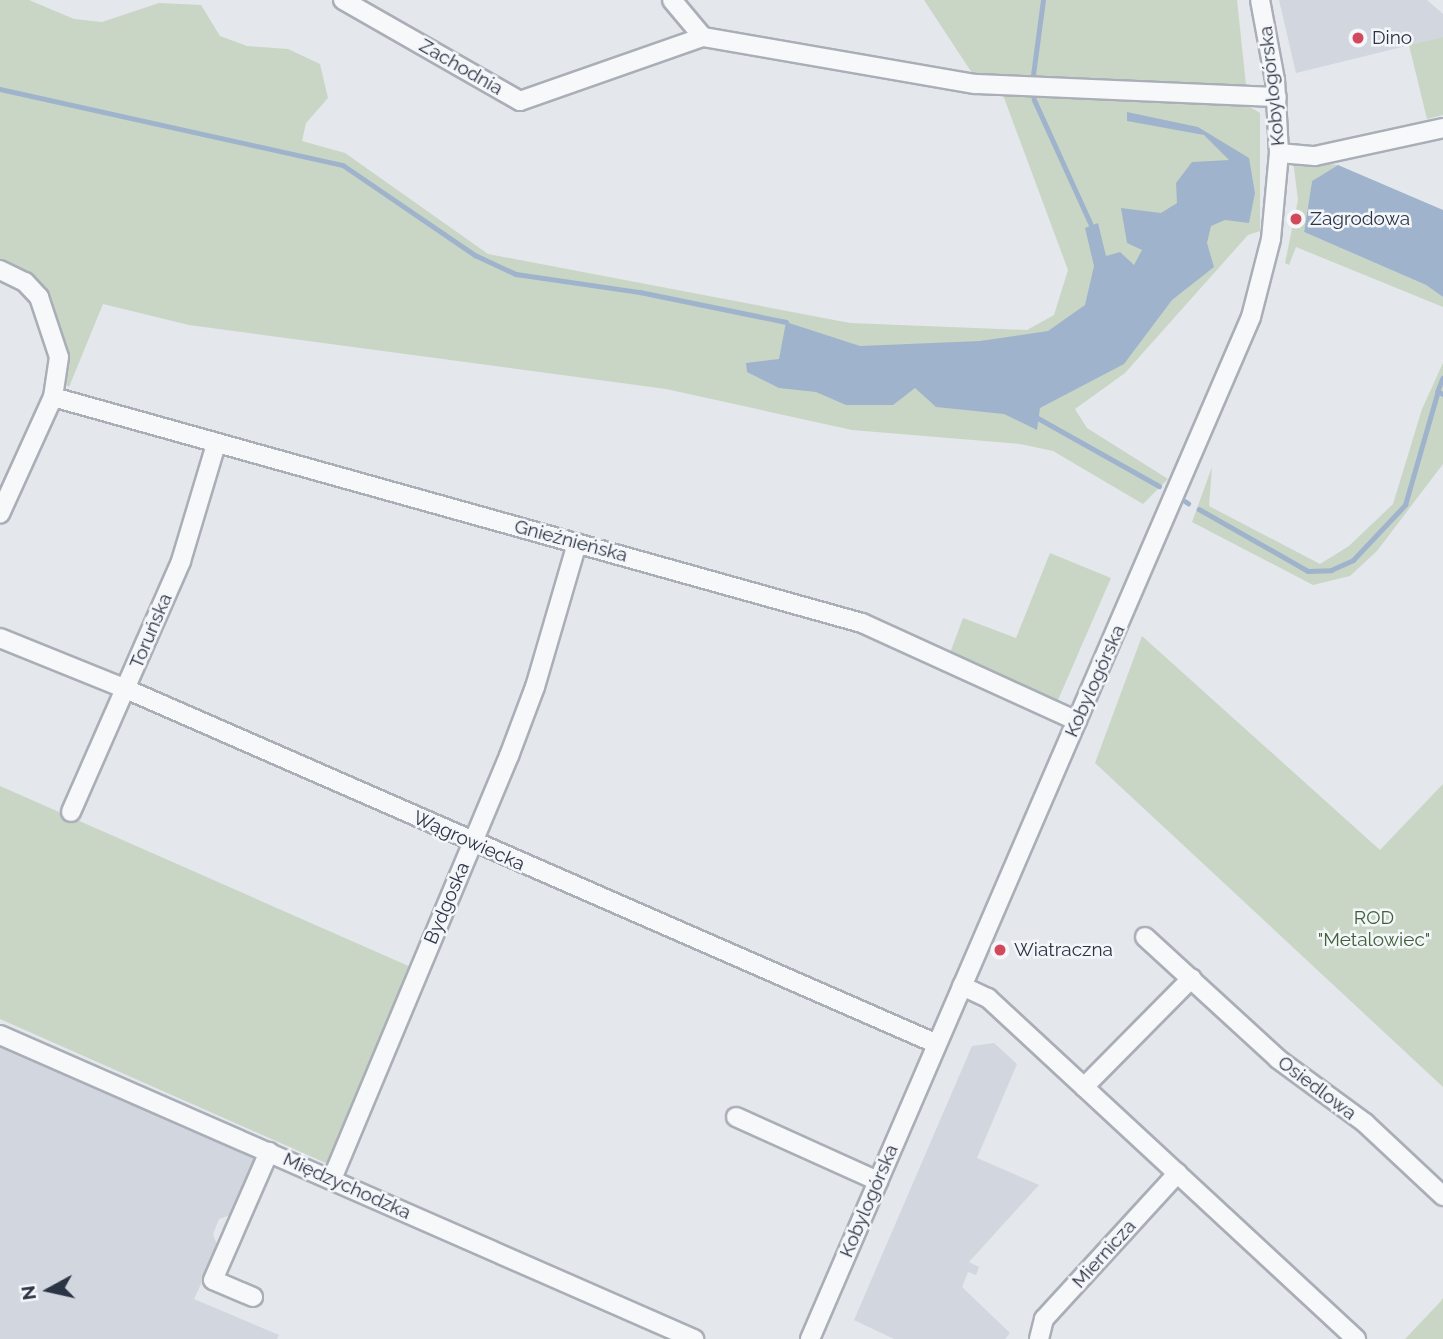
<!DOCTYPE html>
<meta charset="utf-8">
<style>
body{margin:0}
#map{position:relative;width:1443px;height:1339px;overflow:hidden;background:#e4e7ec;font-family:Raleway,sans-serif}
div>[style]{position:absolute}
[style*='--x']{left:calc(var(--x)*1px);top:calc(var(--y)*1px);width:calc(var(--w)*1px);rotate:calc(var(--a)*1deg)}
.built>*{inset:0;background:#d2d6de}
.green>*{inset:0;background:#c9d6c5}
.water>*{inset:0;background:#9fb4cc}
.stream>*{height:4.5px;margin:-2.25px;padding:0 2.25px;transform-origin:2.25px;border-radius:2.25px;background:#9fb4cc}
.roads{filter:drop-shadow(2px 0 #a9aeb7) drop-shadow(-2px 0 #a9aeb7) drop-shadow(0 2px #a9aeb7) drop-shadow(0 -2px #a9aeb7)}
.minor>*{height:18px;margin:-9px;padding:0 9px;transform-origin:9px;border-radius:9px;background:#f7f8fa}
.dots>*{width:19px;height:19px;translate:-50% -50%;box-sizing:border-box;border:4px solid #f4f6f9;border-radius:50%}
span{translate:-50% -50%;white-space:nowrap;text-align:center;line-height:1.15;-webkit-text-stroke:5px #f4f6f9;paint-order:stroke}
.poi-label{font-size:19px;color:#2b3445}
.left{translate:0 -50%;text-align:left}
.street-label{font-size:19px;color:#2b3445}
.park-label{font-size:19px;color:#3f6138}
.north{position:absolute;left:14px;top:1255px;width:70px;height:70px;-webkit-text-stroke:5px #f4f6f9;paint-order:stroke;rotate:262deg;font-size:19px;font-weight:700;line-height:28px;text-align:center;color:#2b3445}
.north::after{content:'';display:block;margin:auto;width:24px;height:32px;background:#2b3445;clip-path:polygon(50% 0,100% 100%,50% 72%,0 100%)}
</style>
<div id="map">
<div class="built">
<i style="clip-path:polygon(1279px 0,1427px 0,1443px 14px,1443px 37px,1296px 73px)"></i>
<i style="clip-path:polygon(994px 1043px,1017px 1064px,977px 1158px,1039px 1185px,969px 1262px,979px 1267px,976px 1275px,968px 1272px,962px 1287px,1010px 1333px,1005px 1339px,894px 1339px,854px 1320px,972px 1046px)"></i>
<i style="clip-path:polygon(0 1046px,253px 1155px,257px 1164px,233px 1214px,219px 1219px,213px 1234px,218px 1248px,194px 1299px,279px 1335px,277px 1339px,0 1339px)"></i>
</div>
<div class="green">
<i style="clip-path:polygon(0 0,29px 0,74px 19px,102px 22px,159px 3px,201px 5px,220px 36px,247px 46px,288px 49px,320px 64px,328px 98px,306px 123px,302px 141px,345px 153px,488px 254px,850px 323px,1027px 330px,1054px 315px,1068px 270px,1003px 95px,1245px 104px,1260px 113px,1260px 231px,1248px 235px,1125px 373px,1075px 409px,1087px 428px,1168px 479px,1143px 504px,1053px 451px,1020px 444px,852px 430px,666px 389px,189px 325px,103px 304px,69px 387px,65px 384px,69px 365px,66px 343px,52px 304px,0 282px)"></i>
<i style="clip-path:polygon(924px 0,1237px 0,1246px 85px,974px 76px)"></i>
<i style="clip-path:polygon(1443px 37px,1443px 115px,1427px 119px,1409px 45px)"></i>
<i style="clip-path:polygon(1293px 160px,1338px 165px,1312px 181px,1304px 232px,1426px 285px,1443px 297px,1443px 307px,1296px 247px,1289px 265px,1285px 263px,1298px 200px)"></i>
<i style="clip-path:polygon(1443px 363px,1443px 464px,1377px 551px,1350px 576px,1313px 585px,1192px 522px,1212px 467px,1209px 506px,1320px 564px,1349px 546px,1393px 504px,1422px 409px)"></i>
<i style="clip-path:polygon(1050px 553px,1111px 578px,1058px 700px,950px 653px,963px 618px,1016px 638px)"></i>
<i style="clip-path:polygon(1142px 636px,1380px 850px,1443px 784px,1443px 1087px,1095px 763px)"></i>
<i style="clip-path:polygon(0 786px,413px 968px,328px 1164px,0 1019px)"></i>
<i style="clip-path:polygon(1443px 1298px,1443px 1339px,1405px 1339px,1441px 1301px)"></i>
</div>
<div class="water">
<i style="clip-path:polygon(1127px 112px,1198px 127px,1249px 158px,1255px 193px,1249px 223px,1225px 220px,1211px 226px,1207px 243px,1214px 267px,1172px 300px,1124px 364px,1040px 408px,1037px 430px,1004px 414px,936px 407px,915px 388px,893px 405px,846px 405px,816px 392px,779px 388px,747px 372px,746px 363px,779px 359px,786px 322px,860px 346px,980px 341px,1048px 331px,1085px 305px,1094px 266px,1085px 228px,1098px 223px,1106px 256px,1120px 252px,1134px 265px,1142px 250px,1127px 243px,1121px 208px,1161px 213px,1177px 203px,1176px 183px,1192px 162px,1229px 160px,1204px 135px,1127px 121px)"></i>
<i style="clip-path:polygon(1338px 165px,1443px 210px,1443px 297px,1426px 285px,1304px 232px,1312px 181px)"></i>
</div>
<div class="stream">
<i style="--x:1033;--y:75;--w:76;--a:-82.4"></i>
<i style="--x:0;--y:89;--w:351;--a:12.5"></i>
<i style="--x:343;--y:165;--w:160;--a:34.3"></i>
<i style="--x:475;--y:255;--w:45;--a:24.9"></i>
<i style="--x:516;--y:274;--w:125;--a:8.3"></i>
<i style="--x:640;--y:292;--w:149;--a:11.6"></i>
<i style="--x:1034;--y:99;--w:140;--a:65.5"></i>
<i style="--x:1443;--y:378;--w:14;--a:111"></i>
<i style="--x:1438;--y:391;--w:6;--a:31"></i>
<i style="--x:1038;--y:418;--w:139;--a:29.3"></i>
<i style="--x:1185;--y:501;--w:4;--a:34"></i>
<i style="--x:1199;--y:509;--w:125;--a:29.6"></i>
<i style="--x:1308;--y:571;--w:23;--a:-2"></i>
<i style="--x:1331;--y:570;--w:24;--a:-24"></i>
<i style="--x:1353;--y:560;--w:76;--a:-46.6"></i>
<i style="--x:1405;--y:505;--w:119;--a:-73.9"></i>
</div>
<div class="roads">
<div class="minor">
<i style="--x:343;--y:0;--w:204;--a:29.7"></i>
<i style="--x:520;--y:101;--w:194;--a:-19.3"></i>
<i style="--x:703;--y:37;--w:276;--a:9.8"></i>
<i style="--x:975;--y:84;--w:302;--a:2.5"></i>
<i style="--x:672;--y:0;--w:48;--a:50"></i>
<i style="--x:1279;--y:153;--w:36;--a:5"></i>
<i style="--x:1315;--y:156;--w:131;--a:-12.3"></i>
<i style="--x:0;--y:270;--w:28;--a:26"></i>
<i style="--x:25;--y:282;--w:21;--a:47"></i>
<i style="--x:39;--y:297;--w:63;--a:71.6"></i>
<i style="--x:59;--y:357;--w:40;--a:98.5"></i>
<i style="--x:53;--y:397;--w:128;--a:114.4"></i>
<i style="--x:53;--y:397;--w:840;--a:15.61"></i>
<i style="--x:862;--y:623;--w:236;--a:24.5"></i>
<i style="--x:0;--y:638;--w:136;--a:22"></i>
<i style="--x:126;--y:689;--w:885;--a:23.64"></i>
<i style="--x:71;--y:812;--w:274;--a:-66.3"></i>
<i style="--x:181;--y:561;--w:122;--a:-73.3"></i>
<i style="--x:1145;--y:937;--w:180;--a:42.5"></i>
<i style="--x:1278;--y:1059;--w:108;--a:36.3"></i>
<i style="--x:1365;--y:1123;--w:107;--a:43.1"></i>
<i style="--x:962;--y:986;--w:29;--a:25"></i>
<i style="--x:988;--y:998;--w:502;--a:42.82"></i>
<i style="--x:0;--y:1035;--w:758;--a:23.66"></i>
<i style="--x:1084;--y:1087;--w:153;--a:-45.3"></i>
<i style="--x:736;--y:1117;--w:156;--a:24.3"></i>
<i style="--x:332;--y:1179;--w:459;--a:-67.3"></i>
<i style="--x:509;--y:756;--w:74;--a:-69.4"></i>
<i style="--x:535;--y:687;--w:150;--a:-73.7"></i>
<i style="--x:253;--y:1297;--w:43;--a:-157"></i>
<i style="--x:213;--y:1280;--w:140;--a:-66.4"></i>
<i style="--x:810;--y:1339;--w:1113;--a:-66.66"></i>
<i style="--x:1251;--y:317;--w:81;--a:-75.6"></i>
<i style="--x:1271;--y:239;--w:86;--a:-84.7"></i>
<i style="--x:1279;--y:153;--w:73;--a:-93.1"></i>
<i style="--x:1275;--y:80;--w:81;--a:-100.6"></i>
<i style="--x:1039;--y:1339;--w:21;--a:-76"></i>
<i style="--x:1044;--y:1319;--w:198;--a:-47.5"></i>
</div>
</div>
<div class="dots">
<i style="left:1358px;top:38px;background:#d1495b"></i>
<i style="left:1296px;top:219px;background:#d1495b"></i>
<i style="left:1000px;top:950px;background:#d1495b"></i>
</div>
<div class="poi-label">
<span class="left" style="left:1372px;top:38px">Dino</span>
<span class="left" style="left:1310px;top:219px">Zagrodowa</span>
<span class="left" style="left:1014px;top:950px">Wiatraczna</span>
</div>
<div class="street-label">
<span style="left:461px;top:67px;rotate:30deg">Zachodnia</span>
<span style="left:1272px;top:86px;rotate:-96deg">Kobylogórska</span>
<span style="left:571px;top:541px;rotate:15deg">Gnieźnieńska</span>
<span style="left:151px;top:631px;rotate:-67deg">Toruńska</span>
<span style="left:1095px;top:681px;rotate:-66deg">Kobylogórska</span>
<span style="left:469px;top:841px;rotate:24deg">Wągrowiecka</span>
<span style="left:447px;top:903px;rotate:-67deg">Bydgoska</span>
<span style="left:1317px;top:1088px;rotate:37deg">Osiedlowa</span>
<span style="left:347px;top:1186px;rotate:24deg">Międzychodzka</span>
<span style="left:869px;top:1201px;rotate:-67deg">Kobylogórska</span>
<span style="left:1104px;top:1254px;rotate:-48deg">Miernicza</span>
</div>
<div class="park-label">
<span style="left:1374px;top:929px">ROD<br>"Metalowiec"</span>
</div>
<div class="north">N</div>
</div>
